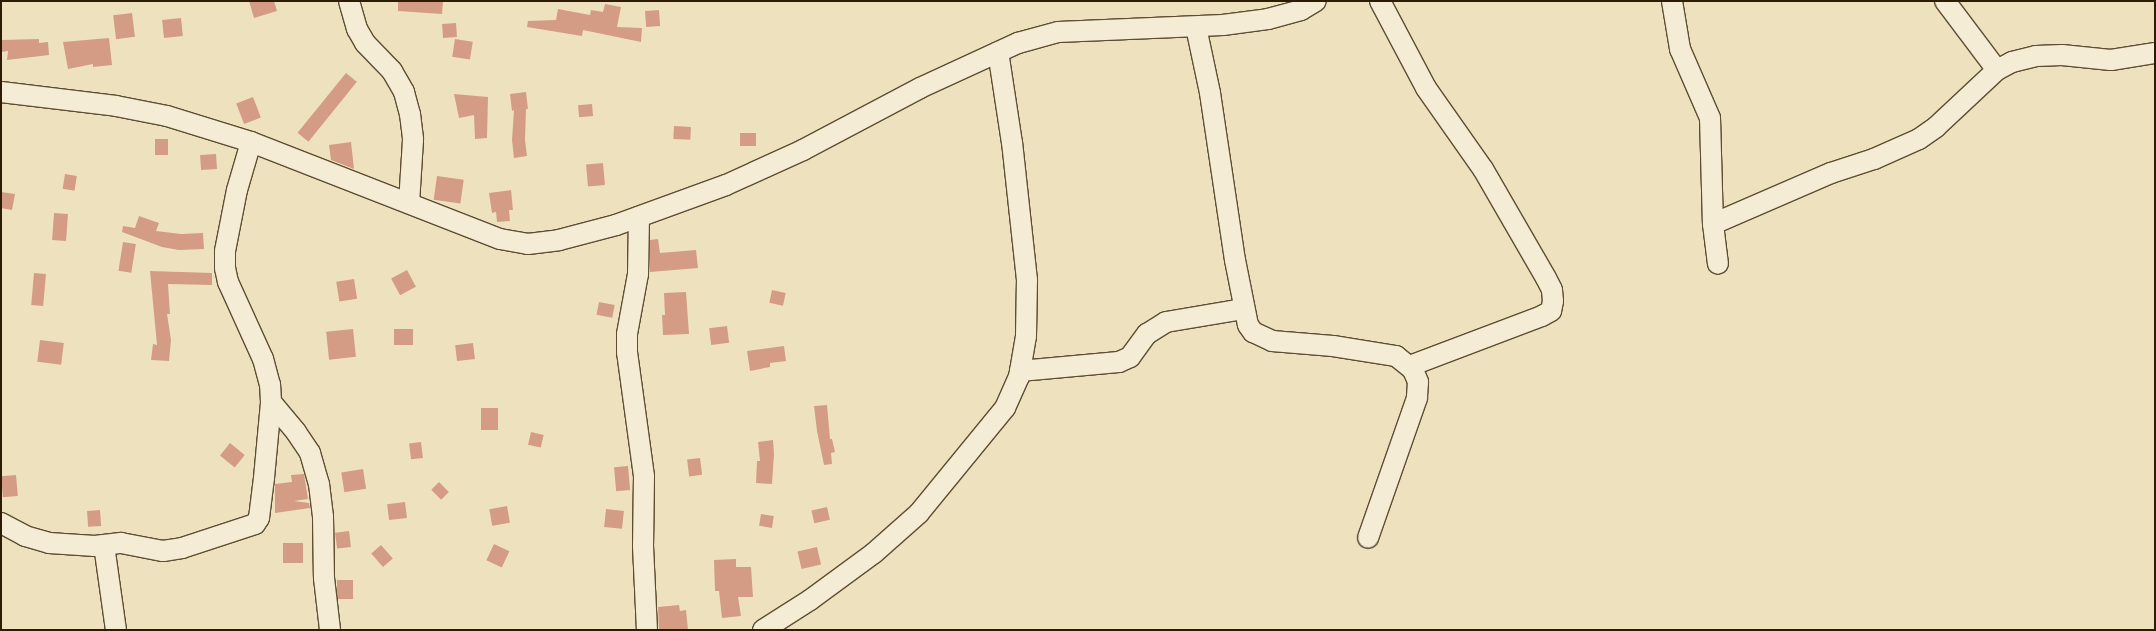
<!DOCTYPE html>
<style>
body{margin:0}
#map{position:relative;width:2156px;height:631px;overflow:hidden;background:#eee2be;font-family:"EB Garamond",serif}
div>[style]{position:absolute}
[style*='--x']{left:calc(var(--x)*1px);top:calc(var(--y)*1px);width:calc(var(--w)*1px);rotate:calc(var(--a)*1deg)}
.building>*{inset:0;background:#d49c85;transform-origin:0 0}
.roads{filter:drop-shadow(1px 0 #5e4d32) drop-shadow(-1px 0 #5e4d32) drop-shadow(0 1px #5e4d32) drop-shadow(0 -1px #5e4d32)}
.minor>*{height:20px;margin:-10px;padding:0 10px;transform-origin:10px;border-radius:10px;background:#f4ecd5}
span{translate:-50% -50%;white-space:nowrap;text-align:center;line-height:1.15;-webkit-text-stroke:4.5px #f4ecd5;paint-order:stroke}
.frame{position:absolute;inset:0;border:2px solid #2e1b03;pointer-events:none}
</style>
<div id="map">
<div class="building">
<i style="clip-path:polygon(249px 1px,274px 1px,277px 11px,254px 18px)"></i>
<i style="clip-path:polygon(398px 1px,443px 1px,442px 14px,398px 11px)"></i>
<i style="clip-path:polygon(605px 4px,621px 7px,617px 27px,642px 28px,641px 42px,583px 30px,582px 36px,527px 27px,528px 21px,556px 20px,558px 9px,590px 15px,591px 10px,603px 12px)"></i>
<i style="left:659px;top:10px;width:16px;height:14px;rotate:86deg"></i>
<i style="left:132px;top:13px;width:24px;height:19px;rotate:83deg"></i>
<i style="left:181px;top:18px;width:18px;height:19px;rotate:84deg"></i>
<i style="left:456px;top:23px;width:14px;height:14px;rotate:86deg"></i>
<i style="clip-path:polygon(109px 38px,112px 65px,93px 67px,93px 64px,68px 69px,63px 42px)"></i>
<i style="clip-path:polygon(39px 39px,39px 43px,48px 42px,49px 55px,7px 60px,8px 51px,1px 52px,1px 40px)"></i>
<i style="left:455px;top:39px;width:18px;height:18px;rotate:9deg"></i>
<i style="left:346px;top:73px;width:14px;height:77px;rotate:39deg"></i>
<i style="clip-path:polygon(526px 92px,528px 109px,526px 109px,525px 140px,527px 156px,514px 158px,512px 140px,514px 110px,512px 111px,510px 94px)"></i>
<i style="clip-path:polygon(454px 94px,488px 97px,487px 138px,475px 139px,474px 115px,459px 118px)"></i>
<i style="left:253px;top:97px;width:22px;height:18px;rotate:69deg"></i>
<i style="left:592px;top:104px;width:12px;height:14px;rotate:85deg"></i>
<i style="left:674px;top:126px;width:17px;height:13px;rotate:3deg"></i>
<i style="left:740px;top:133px;width:16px;height:13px"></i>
<i style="left:168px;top:139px;width:16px;height:13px;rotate:90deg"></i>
<i style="clip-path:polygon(351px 142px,354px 169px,331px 160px,329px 145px)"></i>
<i style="left:216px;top:154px;width:15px;height:16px;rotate:86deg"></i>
<i style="left:603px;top:163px;width:22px;height:17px;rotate:85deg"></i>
<i style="left:65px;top:174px;width:12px;height:15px;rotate:9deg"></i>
<i style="left:437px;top:176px;width:27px;height:24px;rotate:8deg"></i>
<i style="clip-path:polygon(511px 190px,513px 210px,509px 210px,510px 221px,497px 222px,496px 212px,492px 213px,489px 193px)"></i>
<i style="clip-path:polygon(1px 192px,15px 194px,12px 210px,1px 208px)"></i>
<i style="left:54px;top:213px;width:14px;height:27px;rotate:4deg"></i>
<i style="clip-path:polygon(139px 216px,159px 223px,156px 231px,181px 234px,203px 233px,204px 249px,179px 250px,162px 247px,122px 232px,123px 226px,135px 228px)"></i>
<i style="clip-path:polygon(658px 239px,660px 253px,696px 250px,698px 268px,650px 272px,650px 240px)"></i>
<i style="left:123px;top:242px;width:13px;height:29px;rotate:9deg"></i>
<i style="left:407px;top:270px;width:19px;height:18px;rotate:62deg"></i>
<i style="clip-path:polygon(150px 271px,212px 273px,212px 285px,168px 284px,170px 314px,167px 314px,171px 340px,169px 361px,151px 360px,153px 344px,157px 345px)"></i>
<i style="left:34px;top:273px;width:12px;height:32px;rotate:5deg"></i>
<i style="left:354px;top:279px;width:20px;height:18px;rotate:81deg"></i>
<i style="left:772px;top:290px;width:14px;height:13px;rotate:12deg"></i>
<i style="clip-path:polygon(686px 292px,689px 334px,663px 335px,662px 315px,665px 315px,664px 293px)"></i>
<i style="left:599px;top:302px;width:16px;height:13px;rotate:11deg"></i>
<i style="left:727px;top:326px;width:17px;height:18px;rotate:83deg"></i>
<i style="left:353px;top:329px;width:28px;height:27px;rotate:84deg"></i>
<i style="left:394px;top:329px;width:19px;height:16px"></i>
<i style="left:40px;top:340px;width:24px;height:22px;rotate:7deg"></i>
<i style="left:473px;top:343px;width:16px;height:18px;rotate:83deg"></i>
<i style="clip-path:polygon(784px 346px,786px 361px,770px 363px,770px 367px,750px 371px,747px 351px)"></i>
<i style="clip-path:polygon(827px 405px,830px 439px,832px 439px,835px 452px,831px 453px,832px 464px,824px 465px,817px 431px,814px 406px)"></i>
<i style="left:481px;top:408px;width:17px;height:22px"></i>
<i style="left:531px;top:432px;width:13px;height:13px;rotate:13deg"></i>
<i style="clip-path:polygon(773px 440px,774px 454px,772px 484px,756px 483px,757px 461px,760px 461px,758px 442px)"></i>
<i style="left:421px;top:442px;width:16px;height:12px;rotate:83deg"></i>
<i style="left:230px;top:443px;width:19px;height:16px;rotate:39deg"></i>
<i style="left:700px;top:458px;width:17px;height:13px;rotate:83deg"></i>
<i style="left:628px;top:466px;width:24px;height:14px;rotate:85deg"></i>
<i style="left:363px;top:469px;width:20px;height:22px;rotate:81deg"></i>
<i style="clip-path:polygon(304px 474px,308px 499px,294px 501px,309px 503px,310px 508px,275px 513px,275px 484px,292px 482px,291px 475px)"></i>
<i style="left:16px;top:475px;width:21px;height:15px;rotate:85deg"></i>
<i style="left:439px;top:482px;width:14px;height:11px;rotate:45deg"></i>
<i style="left:405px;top:502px;width:16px;height:18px;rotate:83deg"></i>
<i style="left:507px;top:506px;width:17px;height:18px;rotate:80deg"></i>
<i style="left:827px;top:507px;width:13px;height:16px;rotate:77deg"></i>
<i style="left:606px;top:509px;width:18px;height:18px;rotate:6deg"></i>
<i style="left:100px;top:510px;width:16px;height:13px;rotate:86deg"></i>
<i style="left:761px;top:514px;width:13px;height:12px;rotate:9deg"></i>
<i style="left:349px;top:531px;width:16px;height:14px;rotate:83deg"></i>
<i style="left:283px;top:543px;width:20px;height:20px"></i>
<i style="left:494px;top:544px;width:17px;height:18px;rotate:25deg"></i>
<i style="left:381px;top:545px;width:18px;height:13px;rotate:49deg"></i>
<i style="left:817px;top:547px;width:18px;height:20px;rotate:77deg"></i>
<i style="clip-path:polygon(736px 559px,736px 567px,751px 567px,753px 597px,738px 597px,741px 616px,722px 618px,719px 591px,715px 591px,714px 560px)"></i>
<i style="left:337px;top:580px;width:16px;height:19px"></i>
<i style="clip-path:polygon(679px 605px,680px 611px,686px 610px,688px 630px,659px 630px,658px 607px)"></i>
</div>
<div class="roads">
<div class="minor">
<i style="--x:349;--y:1;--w:29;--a:74"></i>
<i style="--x:357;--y:29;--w:16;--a:60"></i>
<i style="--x:365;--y:43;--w:39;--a:46"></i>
<i style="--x:392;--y:71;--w:24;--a:60"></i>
<i style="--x:404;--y:92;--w:23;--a:75"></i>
<i style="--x:410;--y:114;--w:26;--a:83"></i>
<i style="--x:413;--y:140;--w:63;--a:93.6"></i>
<i style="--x:1380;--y:1;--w:98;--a:62.1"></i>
<i style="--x:1426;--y:88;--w:99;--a:54.9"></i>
<i style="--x:1483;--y:169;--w:126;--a:60"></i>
<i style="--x:1546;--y:278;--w:13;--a:63"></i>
<i style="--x:1552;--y:290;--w:11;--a:85"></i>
<i style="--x:1553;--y:301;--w:10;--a:101"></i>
<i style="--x:1551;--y:311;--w:10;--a:151"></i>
<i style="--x:1542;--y:316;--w:141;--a:159.3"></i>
<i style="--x:1672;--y:1;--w:49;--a:80.5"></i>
<i style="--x:1680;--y:49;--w:75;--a:66.5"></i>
<i style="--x:1710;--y:118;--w:106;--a:88.4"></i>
<i style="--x:1713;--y:224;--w:40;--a:82.9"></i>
<i style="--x:1945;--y:1;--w:86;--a:53"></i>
<i style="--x:1196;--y:27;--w:67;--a:78"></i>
<i style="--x:1210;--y:93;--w:169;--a:81.5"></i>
<i style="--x:1235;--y:260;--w:66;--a:78.7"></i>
<i style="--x:1248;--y:325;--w:9;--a:54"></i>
<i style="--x:1253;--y:332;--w:21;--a:25"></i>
<i style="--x:1272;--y:341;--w:61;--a:4.7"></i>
<i style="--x:1333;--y:346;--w:64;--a:9"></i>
<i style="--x:1396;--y:356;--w:22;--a:39"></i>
<i style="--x:1413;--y:370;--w:13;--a:67"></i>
<i style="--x:1418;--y:382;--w:16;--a:94"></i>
<i style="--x:1417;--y:398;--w:148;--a:109.3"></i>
<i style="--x:1;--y:92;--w:116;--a:6.9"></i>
<i style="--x:116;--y:106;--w:52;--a:11.1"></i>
<i style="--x:167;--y:116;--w:88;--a:17.2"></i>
<i style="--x:251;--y:142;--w:267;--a:21.3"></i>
<i style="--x:500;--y:239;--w:28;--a:10"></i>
<i style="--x:528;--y:244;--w:31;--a:-7"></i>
<i style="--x:559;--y:240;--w:59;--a:-14.7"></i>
<i style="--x:616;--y:225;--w:117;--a:-20"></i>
<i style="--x:726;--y:185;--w:85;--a:-24.4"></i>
<i style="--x:803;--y:150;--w:132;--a:-27.9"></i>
<i style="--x:920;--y:88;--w:108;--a:-24.7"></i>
<i style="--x:1018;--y:43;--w:41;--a:-15.4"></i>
<i style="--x:1058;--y:32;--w:165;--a:-2.4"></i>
<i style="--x:1223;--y:25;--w:45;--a:-7.6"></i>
<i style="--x:1268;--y:19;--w:34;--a:-15"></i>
<i style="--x:1301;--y:10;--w:17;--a:-31"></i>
<i style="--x:639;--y:217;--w:57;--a:91"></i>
<i style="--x:638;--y:274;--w:61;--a:100.4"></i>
<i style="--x:627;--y:334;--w:18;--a:90"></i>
<i style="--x:627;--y:352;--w:125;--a:82.2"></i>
<i style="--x:644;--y:476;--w:70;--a:90.8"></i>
<i style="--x:643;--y:546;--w:84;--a:87.3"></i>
<i style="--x:1713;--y:224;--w:129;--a:-23.4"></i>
<i style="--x:1831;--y:173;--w:45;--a:-18"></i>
<i style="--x:1874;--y:159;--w:49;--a:-24"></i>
<i style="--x:1919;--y:139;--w:21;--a:-35"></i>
<i style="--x:1936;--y:127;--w:83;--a:-43.1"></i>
<i style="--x:1997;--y:70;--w:17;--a:-28"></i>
<i style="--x:2012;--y:62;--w:25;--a:-14"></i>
<i style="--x:2036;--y:56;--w:26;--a:-2"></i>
<i style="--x:2062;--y:55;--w:49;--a:5.8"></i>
<i style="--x:2111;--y:60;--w:45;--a:-9"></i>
<i style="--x:1020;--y:371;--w:99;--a:-5.2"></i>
<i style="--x:1119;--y:362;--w:12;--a:-24"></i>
<i style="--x:1130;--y:357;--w:29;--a:-54"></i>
<i style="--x:1147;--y:334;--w:22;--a:-32"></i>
<i style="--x:1166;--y:322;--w:79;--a:-9.5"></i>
<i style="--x:271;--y:402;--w:39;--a:50"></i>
<i style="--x:296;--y:432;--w:25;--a:56"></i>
<i style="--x:310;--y:453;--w:32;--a:74"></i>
<i style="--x:319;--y:484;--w:33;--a:83"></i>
<i style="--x:323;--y:517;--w:61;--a:89.1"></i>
<i style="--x:324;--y:578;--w:52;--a:83.4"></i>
<i style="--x:1;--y:523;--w:27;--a:28"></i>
<i style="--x:25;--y:536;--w:25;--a:16"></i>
<i style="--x:49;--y:543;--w:46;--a:3.7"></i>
<i style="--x:95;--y:546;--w:26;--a:-7"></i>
<i style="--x:121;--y:543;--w:43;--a:10.8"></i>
<i style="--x:163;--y:551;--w:19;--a:-9"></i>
<i style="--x:182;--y:548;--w:77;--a:-18.2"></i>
<i style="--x:255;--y:524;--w:7;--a:-56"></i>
<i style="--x:259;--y:518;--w:40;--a:-82.9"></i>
<i style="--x:264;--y:478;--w:76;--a:-84.7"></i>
<i style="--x:271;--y:402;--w:17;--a:-93"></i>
<i style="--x:270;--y:385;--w:27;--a:-105"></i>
<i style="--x:263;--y:359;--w:85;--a:-114.4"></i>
<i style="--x:228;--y:282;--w:14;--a:-102"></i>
<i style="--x:225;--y:268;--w:17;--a:-90"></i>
<i style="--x:225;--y:251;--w:62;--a:-78.9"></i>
<i style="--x:237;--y:190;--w:50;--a:-73.7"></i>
<i style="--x:104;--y:545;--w:86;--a:82"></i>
<i style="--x:763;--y:630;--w:56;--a:-32.6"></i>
<i style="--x:810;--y:600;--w:79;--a:-36.3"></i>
<i style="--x:874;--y:553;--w:60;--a:-41.6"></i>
<i style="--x:919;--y:513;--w:136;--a:-50.7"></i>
<i style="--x:1005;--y:408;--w:34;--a:-66"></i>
<i style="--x:1019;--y:377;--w:42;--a:-80.3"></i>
<i style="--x:1026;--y:336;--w:56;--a:-89"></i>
<i style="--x:1027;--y:280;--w:138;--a:-96.2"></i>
<i style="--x:1012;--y:143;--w:92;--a:-98.7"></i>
</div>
</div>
<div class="frame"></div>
</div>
